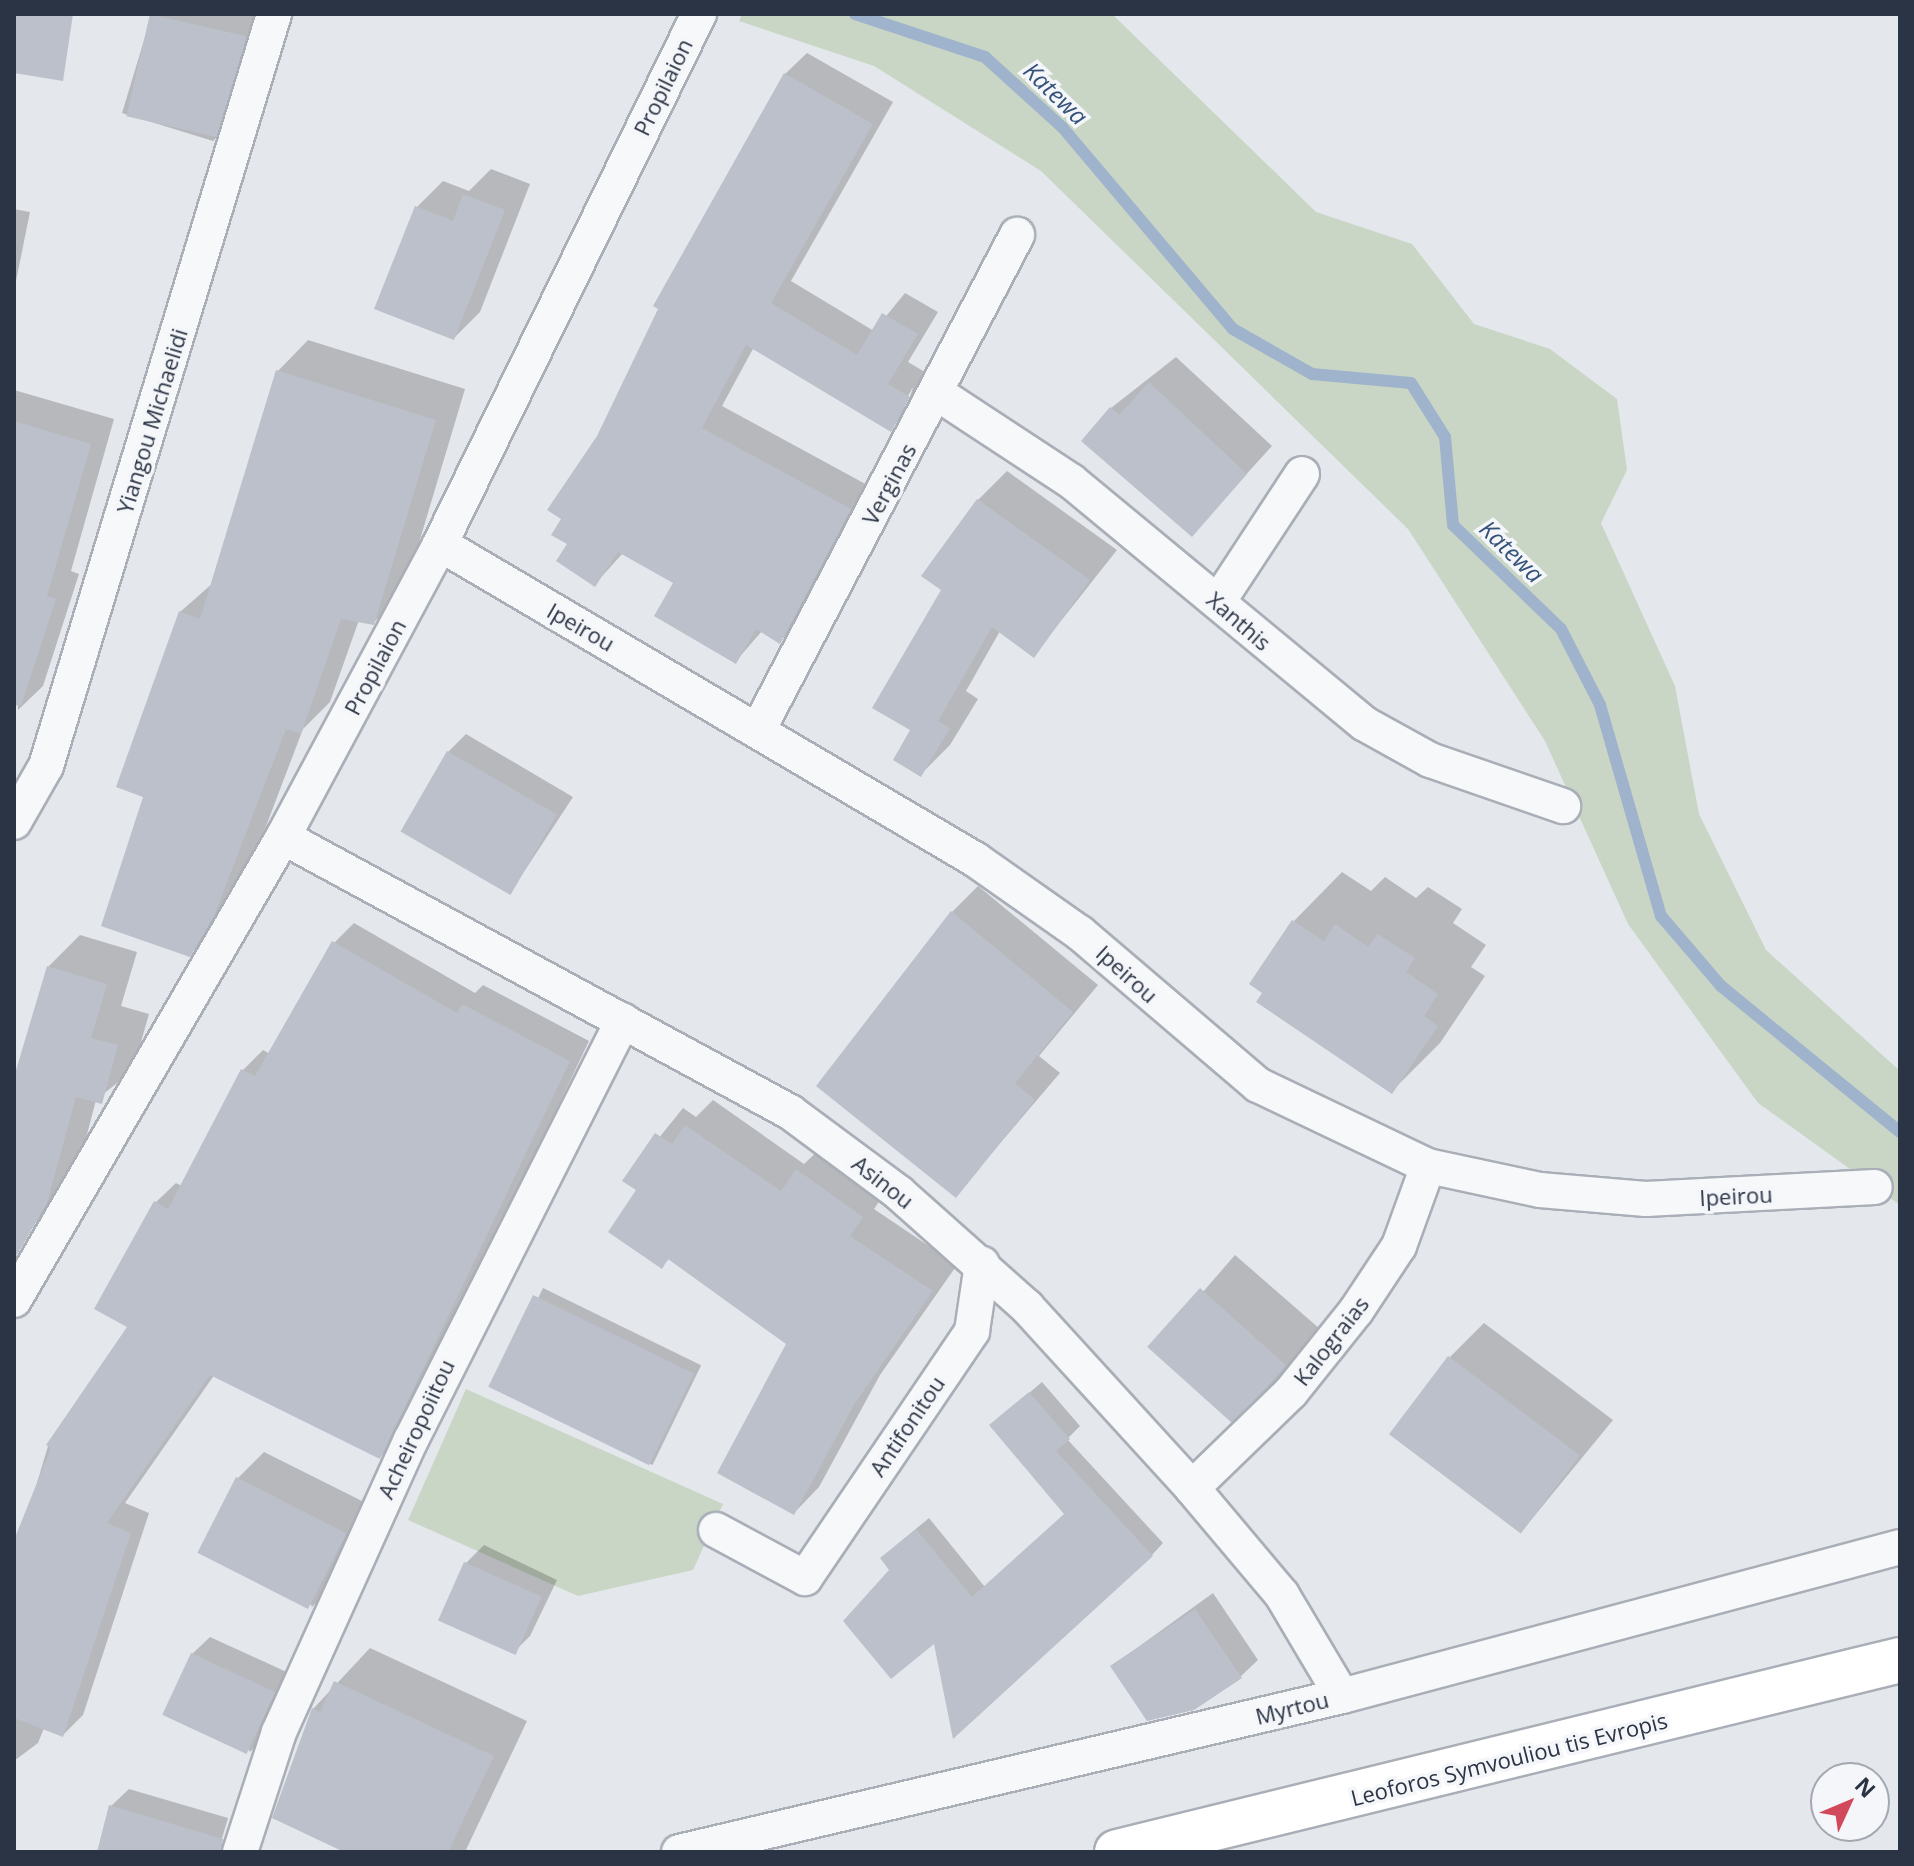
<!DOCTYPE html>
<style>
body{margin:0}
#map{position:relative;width:1914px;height:1866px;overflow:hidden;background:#e4e7ec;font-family:"Open Sans",sans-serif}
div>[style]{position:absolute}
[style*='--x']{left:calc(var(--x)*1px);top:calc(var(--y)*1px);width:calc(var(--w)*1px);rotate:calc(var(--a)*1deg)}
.green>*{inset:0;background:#c9d6c5}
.shadow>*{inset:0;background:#0003;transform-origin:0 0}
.stream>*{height:12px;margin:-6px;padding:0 6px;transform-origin:6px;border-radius:6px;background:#9fb4cc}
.building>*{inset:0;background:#bbc0ca;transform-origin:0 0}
.roads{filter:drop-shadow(2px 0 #a9aeb7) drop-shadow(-2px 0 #a9aeb7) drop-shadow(0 2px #a9aeb7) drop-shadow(0 -2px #a9aeb7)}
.street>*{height:34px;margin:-17px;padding:0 17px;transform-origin:17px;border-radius:17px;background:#f7f8fa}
.secondary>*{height:44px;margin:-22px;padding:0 22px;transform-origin:22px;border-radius:22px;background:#fff}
span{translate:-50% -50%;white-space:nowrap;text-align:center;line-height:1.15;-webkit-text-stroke:7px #f4f6f9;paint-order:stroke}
.street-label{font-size:22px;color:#2b3445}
.water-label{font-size:24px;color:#34527a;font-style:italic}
.frame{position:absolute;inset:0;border:16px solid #2b3445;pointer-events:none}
.north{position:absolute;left:1810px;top:1762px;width:80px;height:80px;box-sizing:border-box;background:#f4f6f9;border:2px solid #a4a8b1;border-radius:50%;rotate:46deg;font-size:22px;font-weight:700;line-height:32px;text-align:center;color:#2b3445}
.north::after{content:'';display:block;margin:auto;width:28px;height:36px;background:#d1495b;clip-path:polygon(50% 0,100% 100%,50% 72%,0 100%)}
</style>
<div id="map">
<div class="green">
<i style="clip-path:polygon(742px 14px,1112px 14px,1316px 212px,1412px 244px,1474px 324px,1550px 349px,1617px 399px,1627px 470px,1601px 523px,1675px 686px,1699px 814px,1766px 950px,1900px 1071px,1900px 1205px,1758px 1103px,1628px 924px,1545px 741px,1408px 529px,1041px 171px,874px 66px,739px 21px)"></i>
<i style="clip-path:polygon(466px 1389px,723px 1504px,693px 1570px,578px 1596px,408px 1520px)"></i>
</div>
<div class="shadow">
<i style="clip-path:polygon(152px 14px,267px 14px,238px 117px,213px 141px,122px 113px)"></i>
<i style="clip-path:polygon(evenodd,807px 53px,893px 102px,791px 281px,874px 331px,905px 293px,938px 312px,908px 362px,930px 375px,891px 430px,754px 347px,722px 406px,871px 487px,802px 620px,780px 641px,762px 631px,736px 661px,676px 582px,623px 553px,595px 584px,564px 519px,598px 437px,785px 74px,807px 53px,913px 387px,907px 407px,902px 407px,913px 387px)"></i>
<i style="clip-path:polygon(491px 169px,530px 184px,480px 312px,454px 338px,417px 207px,443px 181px,469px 191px)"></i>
<i style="clip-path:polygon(14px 209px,30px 212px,14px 291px)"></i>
<i style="clip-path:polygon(308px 340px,465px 389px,404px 593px,373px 623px,359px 620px,330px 702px,303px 729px,244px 884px,220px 924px,190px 954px,146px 796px,180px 612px,213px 583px,278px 371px)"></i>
<i style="clip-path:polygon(1176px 357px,1272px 446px,1192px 534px,1111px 408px)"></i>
<i style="clip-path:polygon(14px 390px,114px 419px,71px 571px,79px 574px,43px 686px,18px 710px)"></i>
<i style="clip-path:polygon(1007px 471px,1117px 550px,1034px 655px,1000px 631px,966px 691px,978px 699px,950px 745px,921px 774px,913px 729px,943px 590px,978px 500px)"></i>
<i style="clip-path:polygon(466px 734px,573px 797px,510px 893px,448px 752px)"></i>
<i style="clip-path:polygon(1342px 872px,1371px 891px,1385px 877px,1416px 898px,1428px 887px,1462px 909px,1453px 923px,1486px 945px,1471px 967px,1485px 976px,1440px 1043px,1392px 1091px,1294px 921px)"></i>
<i style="clip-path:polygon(978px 886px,1098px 985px,1039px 1056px,1060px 1073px,956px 1195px,952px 912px)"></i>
<i style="clip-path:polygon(354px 923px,475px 993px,483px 985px,589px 1041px,400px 1437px,380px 1457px,215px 1374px,125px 1503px,149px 1513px,83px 1715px,63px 1735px,44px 1728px,38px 1743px,14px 1761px,14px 1560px,48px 1446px,129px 1327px,156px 1202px,176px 1183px,182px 1186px,243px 1070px,263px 1050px,270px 1054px,334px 943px)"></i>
<i style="clip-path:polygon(80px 935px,137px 952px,121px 1006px,149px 1014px,133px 1070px,96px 1100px,78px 1169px,29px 1231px,14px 1227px,14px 1087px,48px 967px)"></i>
<i style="clip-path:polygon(713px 1100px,804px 1164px,824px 1145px,887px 1190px,874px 1209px,957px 1265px,880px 1375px,819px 1487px,794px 1513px,788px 1343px,670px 1258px,661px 1267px,639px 1190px,625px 1180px,683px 1108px,696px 1117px)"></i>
<i style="left:1235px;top:1255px;width:113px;height:125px;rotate:41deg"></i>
<i style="left:543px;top:1288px;width:176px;height:111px;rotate:26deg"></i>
<i style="clip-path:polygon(1484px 1323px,1613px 1420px,1522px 1531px,1449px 1358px)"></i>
<i style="clip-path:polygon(1042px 1382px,1080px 1426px,1067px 1439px,1163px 1543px,1152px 1555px,935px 1640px,892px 1570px,894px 1547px,929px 1518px,985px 1587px,1066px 1513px,1004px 1414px)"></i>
<i style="clip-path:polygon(264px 1452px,372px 1506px,338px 1581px,312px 1607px,238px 1478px)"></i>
<i style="clip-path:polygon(484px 1545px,557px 1580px,530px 1636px,513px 1653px,440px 1619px,466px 1563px)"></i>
<i style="clip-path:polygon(1213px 1593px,1258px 1660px,1240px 1677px,1112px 1666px)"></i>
<i style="clip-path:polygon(210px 1637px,291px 1674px,267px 1735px,250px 1752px,192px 1654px)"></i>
<i style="clip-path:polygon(370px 1648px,527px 1721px,465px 1852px,349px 1852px,313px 1709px)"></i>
<i style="clip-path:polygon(129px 1789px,228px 1818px,218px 1852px,99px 1852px,111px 1806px)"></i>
</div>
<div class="stream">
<i style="--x:855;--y:14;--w:137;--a:18.3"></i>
<i style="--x:985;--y:57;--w:105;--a:42.3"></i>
<i style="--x:1063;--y:128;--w:263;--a:49.8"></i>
<i style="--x:1233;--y:329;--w:91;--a:29.7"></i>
<i style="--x:1312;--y:374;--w:99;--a:5.2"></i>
<i style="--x:1411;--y:383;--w:64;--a:57.8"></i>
<i style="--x:1445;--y:437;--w:88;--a:84.8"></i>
<i style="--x:1453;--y:525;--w:150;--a:43.9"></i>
<i style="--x:1561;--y:629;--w:85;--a:62.8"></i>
<i style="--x:1600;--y:705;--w:220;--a:73.9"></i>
<i style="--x:1661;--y:916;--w:92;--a:49.4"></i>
<i style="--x:1721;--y:986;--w:231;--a:39.2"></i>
</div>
<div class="building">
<i style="clip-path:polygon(14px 14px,73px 14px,63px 81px,14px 73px)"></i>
<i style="left:150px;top:14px;width:99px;height:105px;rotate:13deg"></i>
<i style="clip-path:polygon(784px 73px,873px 124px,771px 303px,857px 355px,882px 313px,918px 334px,888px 384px,910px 397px,891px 432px,746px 345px,702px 428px,851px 509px,780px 644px,756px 629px,736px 664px,654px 616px,673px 583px,618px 552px,595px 587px,556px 561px,567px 544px,551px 535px,561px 519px,547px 510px,597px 436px,658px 309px,653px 306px)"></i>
<i style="clip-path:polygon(463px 194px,505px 210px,454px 340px,374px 309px,415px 206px,453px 221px)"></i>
<i style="clip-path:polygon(276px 370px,436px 420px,374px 625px,341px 619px,301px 734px,286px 729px,214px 916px,190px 957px,101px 926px,143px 797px,116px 787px,179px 611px,200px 619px)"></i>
<i style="clip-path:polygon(1149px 382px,1247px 474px,1192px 537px,1081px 441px,1110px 407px,1119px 415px)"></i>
<i style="clip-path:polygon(14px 421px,91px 444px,47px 596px,56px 599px,21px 706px,14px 705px)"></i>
<i style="clip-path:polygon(977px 499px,1090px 580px,1034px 658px,992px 627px,938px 721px,950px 728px,921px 777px,893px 760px,910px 730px,872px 708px,941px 590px,921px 576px)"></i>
<i style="left:447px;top:751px;width:127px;height:93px;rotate:30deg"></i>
<i style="clip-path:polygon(951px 911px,1073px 1012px,1015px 1083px,1035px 1100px,956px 1198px,816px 1086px)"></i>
<i style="clip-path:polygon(1292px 920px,1324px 941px,1335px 924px,1368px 947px,1378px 934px,1415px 958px,1406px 972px,1438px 994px,1424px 1016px,1438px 1026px,1392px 1094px,1256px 1002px,1262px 993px,1249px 984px)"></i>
<i style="clip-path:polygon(332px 941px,457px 1013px,462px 1004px,570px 1061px,380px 1459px,210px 1375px,107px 1523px,131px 1533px,63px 1737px,14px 1718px,14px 1540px,51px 1448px,46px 1445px,127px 1327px,94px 1309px,154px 1201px,168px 1209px,241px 1069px,255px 1076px)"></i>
<i style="clip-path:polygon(47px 966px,107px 984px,91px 1038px,118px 1045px,102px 1104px,76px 1097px,47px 1203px,14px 1260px,14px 1077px)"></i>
<i style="clip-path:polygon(685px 1125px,781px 1191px,796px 1169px,863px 1217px,850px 1236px,933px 1291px,855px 1403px,794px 1515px,717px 1473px,786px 1344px,668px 1259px,662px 1269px,608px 1232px,636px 1190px,622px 1181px,655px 1133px,672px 1144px)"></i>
<i style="left:1200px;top:1288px;width:116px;height:79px;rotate:42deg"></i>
<i style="left:533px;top:1295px;width:179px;height:102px;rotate:26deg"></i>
<i style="left:1448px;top:1356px;width:165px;height:98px;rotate:37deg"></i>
<i style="clip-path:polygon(1029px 1392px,1070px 1439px,1056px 1451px,1153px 1556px,953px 1739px,934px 1644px,891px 1679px,843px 1621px,889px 1570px,880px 1558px,916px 1529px,972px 1597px,1064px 1514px,989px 1425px)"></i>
<i style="left:236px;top:1477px;width:124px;height:85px;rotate:27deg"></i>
<i style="left:464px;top:1562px;width:85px;height:64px;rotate:24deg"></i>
<i style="clip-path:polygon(1195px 1609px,1242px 1678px,1194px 1710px,1147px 1721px,1110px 1666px)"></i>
<i style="left:191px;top:1653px;width:93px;height:68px;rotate:25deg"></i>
<i style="clip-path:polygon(334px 1681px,494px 1756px,448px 1852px,344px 1852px,272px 1818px,312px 1708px,320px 1712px)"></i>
<i style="clip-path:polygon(109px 1805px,223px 1839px,221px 1852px,97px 1852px)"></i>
</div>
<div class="roads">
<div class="street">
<i style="--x:937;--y:393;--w:160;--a:33.3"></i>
<i style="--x:1071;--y:481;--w:381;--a:39.6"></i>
<i style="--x:1365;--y:724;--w:74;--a:29"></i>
<i style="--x:1430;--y:760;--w:141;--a:19.1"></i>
<i style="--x:440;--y:544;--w:622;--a:30.52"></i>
<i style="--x:976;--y:860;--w:127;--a:35.1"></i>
<i style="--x:1080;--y:933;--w:234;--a:40.5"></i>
<i style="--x:1258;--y:1085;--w:188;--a:25.5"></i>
<i style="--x:1428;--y:1166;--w:115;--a:12.1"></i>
<i style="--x:1540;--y:1190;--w:106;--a:4.9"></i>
<i style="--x:1646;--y:1199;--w:229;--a:-3"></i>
<i style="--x:1218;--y:602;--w:153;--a:-56.7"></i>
<i style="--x:758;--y:730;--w:559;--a:-62.38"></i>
<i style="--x:14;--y:822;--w:64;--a:-60.3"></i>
<i style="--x:46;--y:766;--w:786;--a:-73.13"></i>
<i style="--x:283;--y:837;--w:577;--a:28.48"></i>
<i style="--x:790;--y:1112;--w:136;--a:36.6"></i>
<i style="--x:899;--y:1193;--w:171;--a:41.7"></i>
<i style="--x:1027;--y:1307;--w:245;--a:47.6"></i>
<i style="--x:1192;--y:1488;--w:140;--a:49.9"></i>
<i style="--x:1282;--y:1595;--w:117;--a:59.3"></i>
<i style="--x:14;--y:1300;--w:535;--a:-59.84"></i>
<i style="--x:283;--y:837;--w:332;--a:-61.8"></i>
<i style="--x:440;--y:544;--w:590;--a:-63.96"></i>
<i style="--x:1192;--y:1488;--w:138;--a:-44.1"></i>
<i style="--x:1291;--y:1392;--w:104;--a:-51.3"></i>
<i style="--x:1356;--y:1311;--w:78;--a:-56.5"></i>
<i style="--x:1399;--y:1246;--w:85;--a:-70.1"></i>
<i style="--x:716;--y:1530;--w:101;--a:28.3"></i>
<i style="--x:805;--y:1578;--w:298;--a:-55.9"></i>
<i style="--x:972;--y:1331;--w:68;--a:-81.5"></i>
<i style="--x:240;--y:1852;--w:126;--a:-72"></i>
<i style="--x:279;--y:1732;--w:320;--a:-65.7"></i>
<i style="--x:411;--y:1440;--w:470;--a:-63.2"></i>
<i style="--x:679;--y:1852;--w:681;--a:-13.24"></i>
<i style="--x:1342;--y:1696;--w:578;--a:-14.95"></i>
</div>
<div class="secondary">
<i style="--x:1117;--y:1852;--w:806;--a:-13.78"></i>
</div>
</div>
<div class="street-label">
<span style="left:663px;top:87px;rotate:-64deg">Propilaion</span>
<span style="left:152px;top:421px;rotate:-73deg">Yiangou Michaelidi</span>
<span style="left:889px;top:484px;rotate:-62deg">Verginas</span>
<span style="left:1239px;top:621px;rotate:41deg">Xanthis</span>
<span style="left:581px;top:627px;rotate:30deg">Ipeirou</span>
<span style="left:375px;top:667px;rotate:-62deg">Propilaion</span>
<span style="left:1127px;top:974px;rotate:42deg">Ipeirou</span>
<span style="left:883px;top:1182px;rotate:38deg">Asinou</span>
<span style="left:1736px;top:1196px;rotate:-3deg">Ipeirou</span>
<span style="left:1331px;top:1341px;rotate:-52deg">Kalograias</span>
<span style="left:907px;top:1426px;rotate:-56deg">Antifonitou</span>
<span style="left:416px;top:1429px;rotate:-65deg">Acheiropoiitou</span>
<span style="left:1292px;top:1708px;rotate:-14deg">Myrtou</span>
<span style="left:1509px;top:1759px;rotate:-14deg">Leoforos Symvouliou tis Evropis</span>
</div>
<div class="water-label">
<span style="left:1056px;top:93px;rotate:44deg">Katewa</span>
<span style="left:1512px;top:551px;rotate:44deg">Katewa</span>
</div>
<div class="frame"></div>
<div class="north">N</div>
</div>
